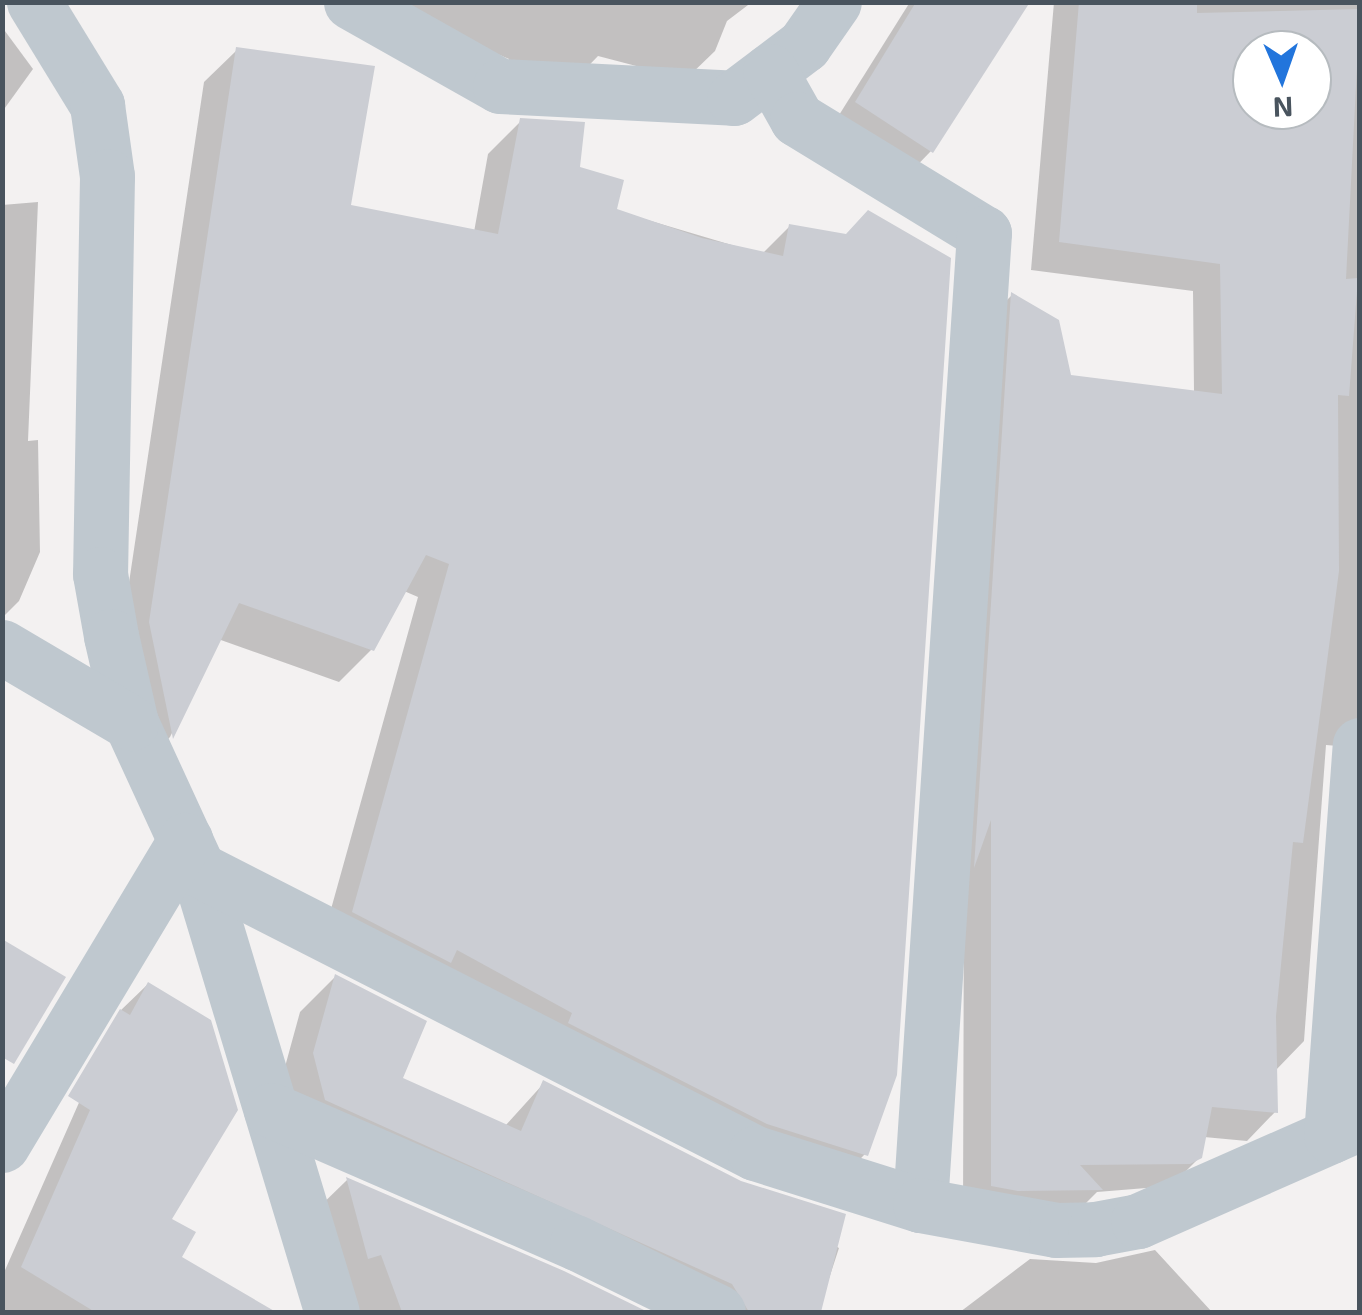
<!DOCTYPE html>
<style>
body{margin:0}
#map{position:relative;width:1362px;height:1315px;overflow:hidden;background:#f3f1f1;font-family:"Exo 2",sans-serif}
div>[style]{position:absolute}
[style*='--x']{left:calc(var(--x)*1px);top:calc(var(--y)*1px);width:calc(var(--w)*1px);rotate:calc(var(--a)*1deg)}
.shadow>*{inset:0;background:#0003}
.building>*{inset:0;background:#cbcdd3}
.minor>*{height:55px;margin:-27.5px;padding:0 27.5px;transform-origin:27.5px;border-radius:27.5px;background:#bfc8cf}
span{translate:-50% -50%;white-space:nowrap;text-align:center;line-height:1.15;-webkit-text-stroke:8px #fff;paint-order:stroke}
.frame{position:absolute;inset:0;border:5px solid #49545e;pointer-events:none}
.north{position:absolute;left:1232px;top:30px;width:100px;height:100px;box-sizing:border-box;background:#fff;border:2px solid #b6bbbf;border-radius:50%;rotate:178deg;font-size:28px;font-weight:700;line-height:40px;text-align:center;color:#49545e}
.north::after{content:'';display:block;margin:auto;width:35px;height:45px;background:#2275dc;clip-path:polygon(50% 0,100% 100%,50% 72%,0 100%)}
</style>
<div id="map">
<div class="shadow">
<i style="clip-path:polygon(376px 2px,752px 2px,727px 21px,715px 51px,686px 79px,598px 56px,568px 87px,505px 80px,509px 59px)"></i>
<i style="clip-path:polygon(910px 2px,1027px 2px,931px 151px,903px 180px,829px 131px)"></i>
<i style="clip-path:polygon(evenodd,1054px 2px,1360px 2px,1360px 768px,1350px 747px,1326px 745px,1304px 1041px,1275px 1071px,1275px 1112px,1247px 1141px,1204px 1137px,1200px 1157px,1171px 1186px,1097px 1192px,1072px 1217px,963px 1214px,964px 874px,984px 323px,1012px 295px,1069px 378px,1194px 393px,1193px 291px,1031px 270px,1054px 2px,1252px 50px,1312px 50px,1312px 110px,1252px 110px,1252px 50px)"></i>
<i style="clip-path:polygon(2px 27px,33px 69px,2px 112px)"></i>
<i style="clip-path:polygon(237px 50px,348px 207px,474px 232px,488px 154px,521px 121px,614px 210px,762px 254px,790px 226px,865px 1154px,833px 1187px,321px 945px,418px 597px,404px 591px,372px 649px,339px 682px,218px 639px,170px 737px,140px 768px,118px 656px,204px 82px)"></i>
<i style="clip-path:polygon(38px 202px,28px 441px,38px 440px,40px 552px,19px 601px,2px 618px,2px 205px)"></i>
<i style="clip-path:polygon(335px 977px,400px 1079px,505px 1126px,544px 1083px,839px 1248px,818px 1312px,676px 1312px,280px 1085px,300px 1012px)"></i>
<i style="clip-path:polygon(147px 985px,168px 1220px,179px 1258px,255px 1303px,250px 1312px,2px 1312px,2px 1277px,119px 1012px)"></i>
<i style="clip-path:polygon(347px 1180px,638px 1312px,355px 1312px,312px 1214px)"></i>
<i style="clip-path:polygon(1155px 1250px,1212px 1312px,960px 1312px,1030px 1259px,1096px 1263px)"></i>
</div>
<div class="building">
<i style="clip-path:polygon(916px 2px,1030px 2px,933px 153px,855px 102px)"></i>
<i style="clip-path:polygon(evenodd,1079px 2px,1197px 2px,1197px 13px,1360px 9px,1346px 279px,1358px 278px,1349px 396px,1338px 395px,1339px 571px,1303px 843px,1293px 842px,1276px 1016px,1278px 1113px,1212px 1107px,1202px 1158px,1190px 1164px,1080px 1165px,1103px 1190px,1018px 1191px,991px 1186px,991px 820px,974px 868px,1011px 292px,1059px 320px,1071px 375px,1222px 394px,1220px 264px,1059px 242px,1079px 2px,1252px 50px,1312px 50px,1312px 110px,1252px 110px,1252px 50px)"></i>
<i style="clip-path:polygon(236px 47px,375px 66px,351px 205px,498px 234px,520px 118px,585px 122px,580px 167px,624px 180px,617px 209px,702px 238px,783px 256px,789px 224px,846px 234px,868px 210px,951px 258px,897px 1075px,868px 1156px,767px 1124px,568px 1023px,572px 1013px,457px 950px,451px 963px,352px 912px,449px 564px,426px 555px,374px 651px,239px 603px,173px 739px,149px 622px)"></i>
<i style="clip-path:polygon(2px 939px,66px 977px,14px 1064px,2px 1057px)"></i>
<i style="clip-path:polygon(335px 974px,427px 1021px,403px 1078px,521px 1131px,543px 1080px,741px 1181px,846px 1214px,821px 1312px,749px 1312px,732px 1284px,325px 1100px,313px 1053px)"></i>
<i style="clip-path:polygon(148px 982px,211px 1020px,238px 1110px,172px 1219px,196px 1232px,182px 1257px,276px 1312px,95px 1312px,21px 1267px,90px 1110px,68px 1096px,120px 1009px,130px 1015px)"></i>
<i style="clip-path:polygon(346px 1177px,564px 1271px,648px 1312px,402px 1312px,381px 1255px,368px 1259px)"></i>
</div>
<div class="minor">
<i style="--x:34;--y:2;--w:121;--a:58.5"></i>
<i style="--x:97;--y:105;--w:72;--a:82"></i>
<i style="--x:107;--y:176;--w:398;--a:91"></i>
<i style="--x:100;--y:574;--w:63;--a:79.9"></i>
<i style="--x:111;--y:636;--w:89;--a:77.1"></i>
<i style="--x:131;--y:723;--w:161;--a:65.3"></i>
<i style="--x:198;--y:869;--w:463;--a:73.2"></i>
<i style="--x:351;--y:2;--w:171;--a:29.4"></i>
<i style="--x:500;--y:86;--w:234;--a:2.9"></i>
<i style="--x:734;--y:98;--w:88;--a:-37.1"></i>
<i style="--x:804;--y:45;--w:52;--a:-55.1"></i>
<i style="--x:770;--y:71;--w:55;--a:60.6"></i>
<i style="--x:797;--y:119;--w:219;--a:31.4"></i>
<i style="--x:984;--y:233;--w:974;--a:93.77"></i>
<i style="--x:2;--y:647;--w:150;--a:30.5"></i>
<i style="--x:198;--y:869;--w:625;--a:27.02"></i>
<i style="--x:755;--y:1153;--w:173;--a:17.5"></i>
<i style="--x:920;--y:1205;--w:138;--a:10.4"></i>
<i style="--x:1056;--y:1230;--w:39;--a:-1"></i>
<i style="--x:1095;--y:1229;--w:44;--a:-10.5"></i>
<i style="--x:1138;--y:1221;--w:243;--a:-23.8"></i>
<i style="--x:271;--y:1110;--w:334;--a:23.5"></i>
<i style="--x:577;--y:1243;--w:157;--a:26.1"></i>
<i style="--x:1331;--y:1136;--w:392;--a:-85.8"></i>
<i style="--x:2;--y:1145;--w:356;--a:-59"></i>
</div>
<div class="frame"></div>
<div class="north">N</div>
</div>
